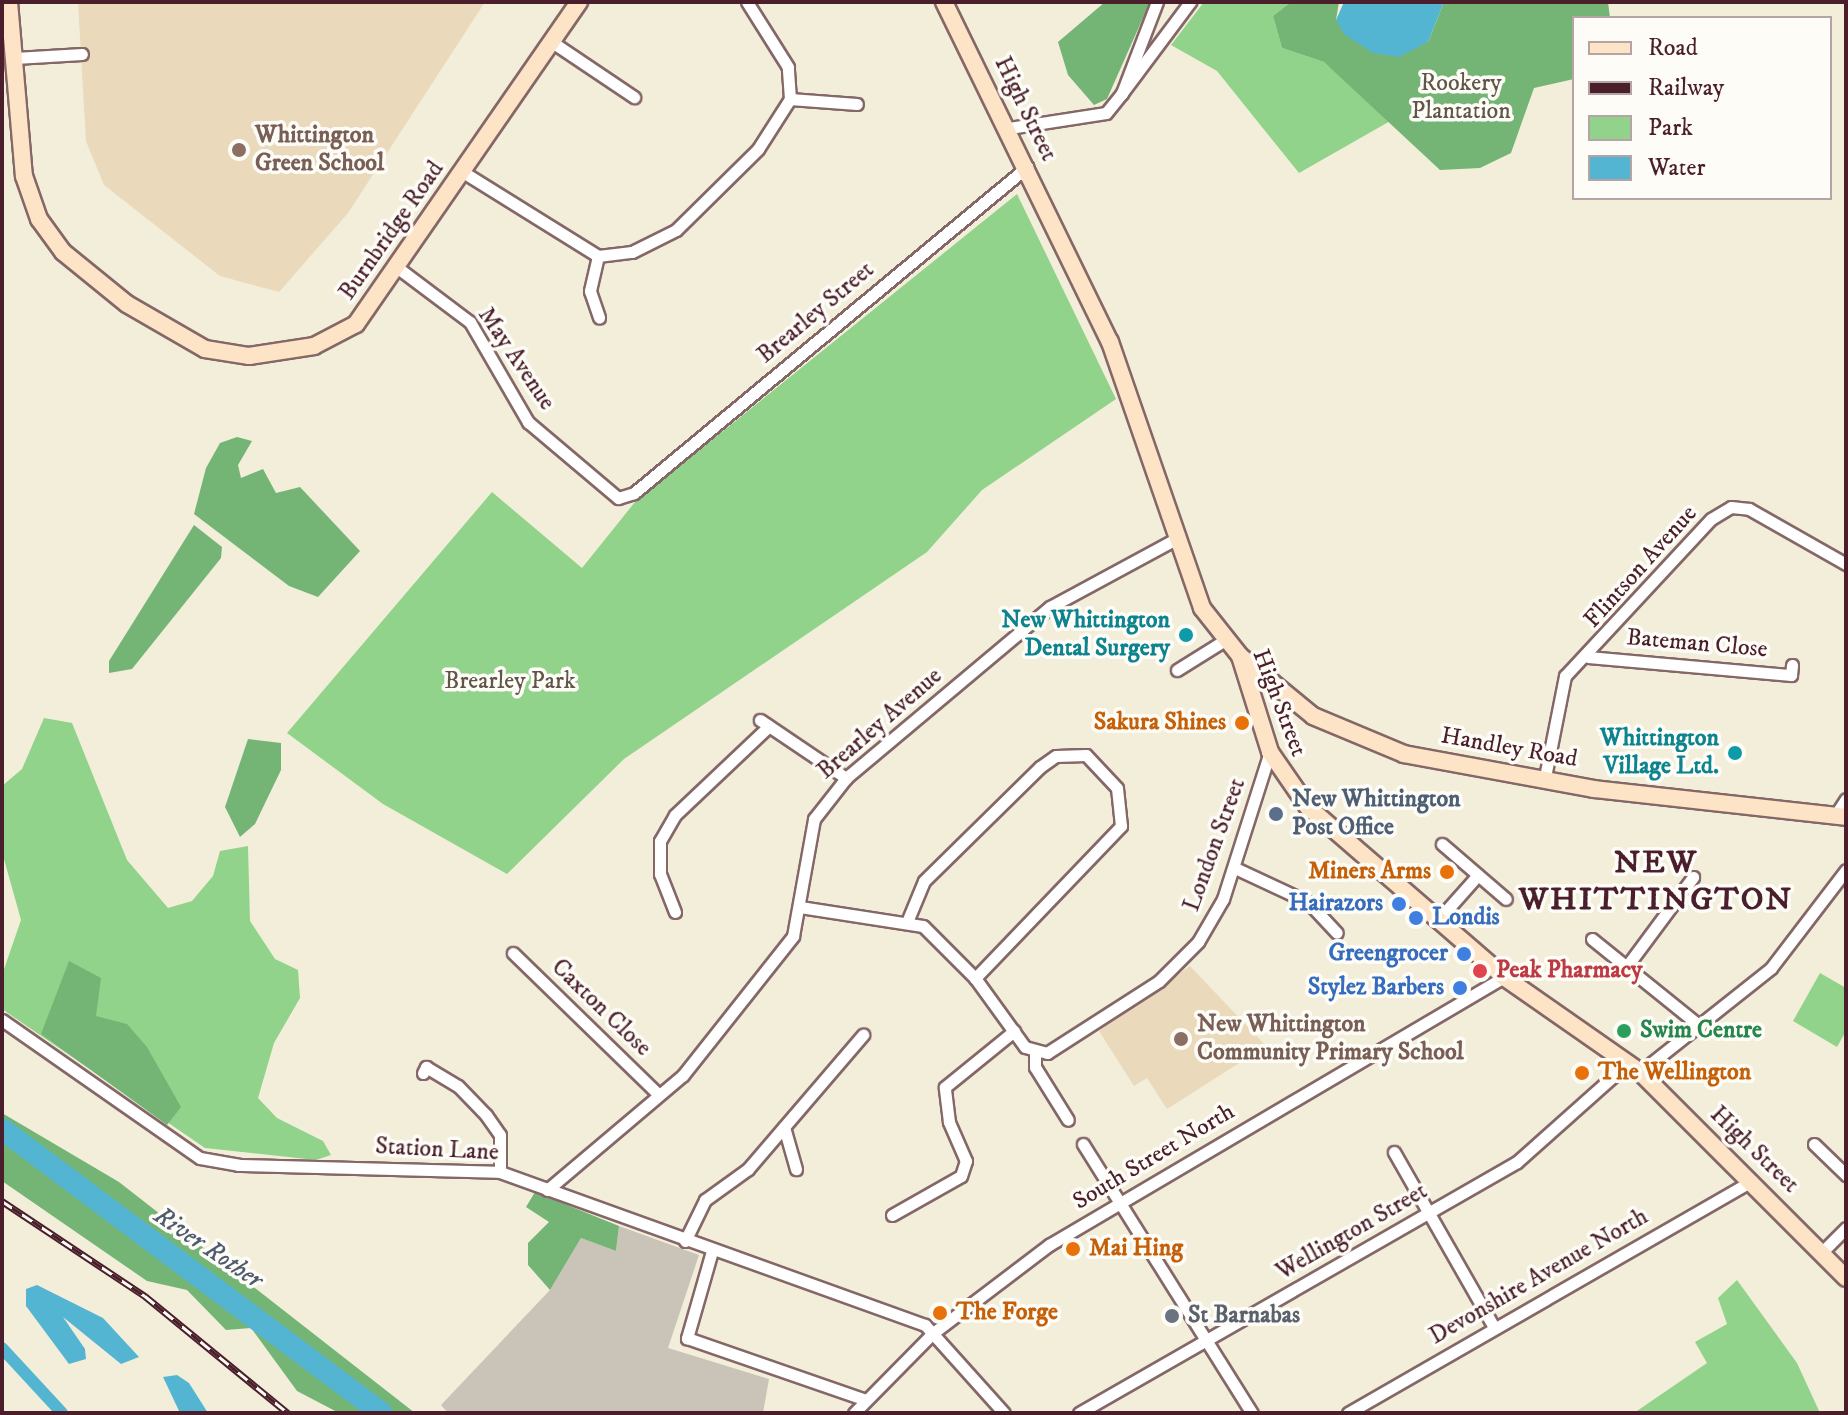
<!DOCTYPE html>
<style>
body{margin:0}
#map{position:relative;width:1848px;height:1415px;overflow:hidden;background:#f2eeda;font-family:"IM FELL DW Pica",serif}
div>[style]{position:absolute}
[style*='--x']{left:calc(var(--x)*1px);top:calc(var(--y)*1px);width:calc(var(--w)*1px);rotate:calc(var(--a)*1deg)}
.built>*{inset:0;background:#ead9ba}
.industrial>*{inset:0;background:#cac3b8}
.green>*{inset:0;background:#91d38a}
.forest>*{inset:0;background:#74b576}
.water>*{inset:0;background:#54b5d2}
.canal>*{height:12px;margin:-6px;padding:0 6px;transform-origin:6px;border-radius:6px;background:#54b5d2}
.river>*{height:22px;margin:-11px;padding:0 11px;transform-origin:11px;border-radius:11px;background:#54b5d2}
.roads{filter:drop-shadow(2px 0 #856768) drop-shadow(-2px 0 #856768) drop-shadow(0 2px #856768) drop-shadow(0 -2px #856768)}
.street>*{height:11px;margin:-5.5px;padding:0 5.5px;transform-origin:5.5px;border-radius:5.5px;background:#fff}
.secondary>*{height:16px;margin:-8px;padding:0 8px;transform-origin:8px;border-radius:8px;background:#fee4c6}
.rail>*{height:7px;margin-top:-3.5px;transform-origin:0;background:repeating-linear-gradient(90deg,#fdfcf7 0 12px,#4a1f2b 0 24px);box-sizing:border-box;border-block:2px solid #4a1f2b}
.dots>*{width:22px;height:22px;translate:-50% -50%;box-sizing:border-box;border:4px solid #fdfcf7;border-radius:50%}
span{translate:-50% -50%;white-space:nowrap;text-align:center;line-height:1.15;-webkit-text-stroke:7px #fdfcf7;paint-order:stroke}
.park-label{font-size:24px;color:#5f5548}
.street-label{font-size:24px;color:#4a1f2b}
.education-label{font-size:24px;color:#785e54;font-weight:700}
.left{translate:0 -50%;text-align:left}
.culture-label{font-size:24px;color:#0d838f;font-weight:700}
.right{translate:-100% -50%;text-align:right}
.food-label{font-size:24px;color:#c56008;font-weight:700}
.service-label{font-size:24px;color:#4e5e75;font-weight:700}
.shop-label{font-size:24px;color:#366cbe;font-weight:700}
.health-label{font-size:24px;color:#be3a42;font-weight:700}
.leisure-label{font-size:24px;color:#27864d;font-weight:700}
.worship-label{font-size:24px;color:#5b616d;font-weight:700}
.water-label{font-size:26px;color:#4e5b6e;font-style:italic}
.district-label{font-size:32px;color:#4a1f2b;font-weight:700;letter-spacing:2px}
.frame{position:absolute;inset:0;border:4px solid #4a1f2b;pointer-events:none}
.legend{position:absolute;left:1572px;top:16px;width:260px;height:184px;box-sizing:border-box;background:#fdfcf7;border:2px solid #b5a4a5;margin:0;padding:10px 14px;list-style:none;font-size:24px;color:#4a1f2b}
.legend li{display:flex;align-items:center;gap:16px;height:40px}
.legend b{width:40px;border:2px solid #b5a4a5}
</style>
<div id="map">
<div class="built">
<i style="clip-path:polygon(78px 2px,485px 2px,348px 213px,279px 292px,220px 276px,104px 185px,86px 141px)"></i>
<i style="clip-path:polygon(1190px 966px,1266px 1046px,1167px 1109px,1147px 1078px,1134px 1086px,1099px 1031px)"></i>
</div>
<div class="industrial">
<i style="clip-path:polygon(619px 1226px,699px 1255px,668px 1348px,769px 1379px,763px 1413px,448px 1413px,441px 1405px,550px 1290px,581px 1238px,616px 1251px)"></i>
</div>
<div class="green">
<i style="clip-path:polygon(1204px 2px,1291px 2px,1273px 16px,1282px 48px,1324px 62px,1392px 120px,1299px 173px,1217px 71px,1171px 45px)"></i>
<i style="clip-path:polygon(1017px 194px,1116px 399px,982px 490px,927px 552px,624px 759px,507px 874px,383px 804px,287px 733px,492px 492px,582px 568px,635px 502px)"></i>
<i style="clip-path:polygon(44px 718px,72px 723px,127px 860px,168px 908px,192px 901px,213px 876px,220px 851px,248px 846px,250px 921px,275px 959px,298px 970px,300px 998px,274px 1043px,258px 1098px,277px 1118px,323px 1141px,331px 1155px,316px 1160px,205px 1148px,2px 1009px,2px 975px,21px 920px,2px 852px,2px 786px,22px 769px)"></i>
<i style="clip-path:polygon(1820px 973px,1846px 988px,1846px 1031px,1837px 1047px,1793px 1021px)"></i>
<i style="clip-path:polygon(1737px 1280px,1797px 1363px,1820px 1413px,1634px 1413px,1707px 1363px,1695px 1342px,1727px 1324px,1718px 1298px)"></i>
</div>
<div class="forest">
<i style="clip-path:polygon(1105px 2px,1150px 2px,1107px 99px,1094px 105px,1068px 75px,1058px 42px)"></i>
<i style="clip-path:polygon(1291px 2px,1339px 2px,1336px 20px,1428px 42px,1444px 2px,1608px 2px,1610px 18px,1574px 18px,1574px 79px,1534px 88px,1511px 153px,1480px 168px,1440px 170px,1324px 62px,1282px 48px,1273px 16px)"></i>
<i style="clip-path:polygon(237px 437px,252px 441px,238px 465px,241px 478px,263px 469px,276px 493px,300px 487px,360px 551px,318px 597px,289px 586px,194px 514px,206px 468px,220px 443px)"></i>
<i style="clip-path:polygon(194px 525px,222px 547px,221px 558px,132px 669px,109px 673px,109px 661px)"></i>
<i style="clip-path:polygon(248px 739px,281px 743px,281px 770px,255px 824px,240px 837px,225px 807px)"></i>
<i style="clip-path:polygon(69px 961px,101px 978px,96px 1016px,127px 1024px,147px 1047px,181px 1107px,167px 1125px,41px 1034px)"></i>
<i style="clip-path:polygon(2px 1113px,119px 1182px,415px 1413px,339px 1413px,297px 1391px,251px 1328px,226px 1330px,187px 1290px,147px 1281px,2px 1181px)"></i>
<i style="clip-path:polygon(535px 1192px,619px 1226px,616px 1251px,581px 1238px,550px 1290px,528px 1265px,528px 1243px,549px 1222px,526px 1207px)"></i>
</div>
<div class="water">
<i style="clip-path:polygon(1344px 2px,1444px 2px,1428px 42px,1399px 57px,1373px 53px,1344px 34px,1336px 20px)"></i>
<i style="clip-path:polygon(37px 1285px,103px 1318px,139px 1357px,121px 1364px,63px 1317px,85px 1349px,86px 1359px,69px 1364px,26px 1306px,26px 1289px)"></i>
<i style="clip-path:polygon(177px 1375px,189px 1383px,208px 1413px,180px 1413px,163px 1377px)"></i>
</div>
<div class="canal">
<i style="--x:2;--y:1348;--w:88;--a:47.3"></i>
</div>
<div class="river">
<i style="--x:2;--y:1129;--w:474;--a:36.8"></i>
</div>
<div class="roads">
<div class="street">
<i style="--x:552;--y:42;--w:99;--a:33.9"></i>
<i style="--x:15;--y:58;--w:67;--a:-3.4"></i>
<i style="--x:1122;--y:93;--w:114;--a:-53.2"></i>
<i style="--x:790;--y:99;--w:67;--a:4.3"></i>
<i style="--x:1009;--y:128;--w:98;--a:-8.8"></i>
<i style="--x:1106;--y:113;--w:26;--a:-51"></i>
<i style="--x:1122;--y:93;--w:97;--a:-69"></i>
<i style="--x:463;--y:172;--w:159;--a:31.9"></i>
<i style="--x:598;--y:256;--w:34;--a:-7"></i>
<i style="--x:632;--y:252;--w:49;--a:-26.6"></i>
<i style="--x:676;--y:230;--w:115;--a:-44.6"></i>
<i style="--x:758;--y:149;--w:59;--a:-57.4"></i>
<i style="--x:790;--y:99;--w:32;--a:-94"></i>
<i style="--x:788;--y:67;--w:77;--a:-122.2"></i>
<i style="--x:598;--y:256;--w:36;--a:103"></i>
<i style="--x:590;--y:291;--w:28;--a:71"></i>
<i style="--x:398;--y:268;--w:90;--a:36.9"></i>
<i style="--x:470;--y:322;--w:116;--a:59.9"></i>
<i style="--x:528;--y:422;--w:118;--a:40.2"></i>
<i style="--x:618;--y:498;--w:17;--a:-17"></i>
<i style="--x:634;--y:493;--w:511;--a:-39.68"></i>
<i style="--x:1588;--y:657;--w:204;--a:5.1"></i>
<i style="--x:1791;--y:675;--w:10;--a:-84"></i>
<i style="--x:1177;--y:670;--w:57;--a:-32"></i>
<i style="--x:760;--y:720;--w:104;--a:34"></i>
<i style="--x:1545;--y:777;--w:103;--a:-78.8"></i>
<i style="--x:1565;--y:676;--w:214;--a:-47.1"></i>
<i style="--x:1711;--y:519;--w:23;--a:-31"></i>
<i style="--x:1731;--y:507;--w:18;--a:6"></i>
<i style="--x:1749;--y:509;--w:112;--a:29.6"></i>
<i style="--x:1835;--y:816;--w:20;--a:-57"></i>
<i style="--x:1442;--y:844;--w:84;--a:40.7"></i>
<i style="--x:1235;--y:868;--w:81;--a:25"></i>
<i style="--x:1308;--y:902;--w:42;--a:46.9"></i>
<i style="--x:800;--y:907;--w:124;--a:8.8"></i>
<i style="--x:923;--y:926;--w:74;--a:45"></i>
<i style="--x:975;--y:978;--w:85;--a:54.1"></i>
<i style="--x:1025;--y:1047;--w:23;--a:15"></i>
<i style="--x:1047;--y:1053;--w:133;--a:-32.7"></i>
<i style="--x:1159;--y:981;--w:55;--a:-45"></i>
<i style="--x:1198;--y:942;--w:50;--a:-59.8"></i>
<i style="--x:1223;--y:899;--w:154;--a:-72.3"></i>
<i style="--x:675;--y:912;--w:41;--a:-111.5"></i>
<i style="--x:660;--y:874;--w:33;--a:-90"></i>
<i style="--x:660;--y:841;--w:30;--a:-60"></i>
<i style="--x:675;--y:815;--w:129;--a:-43.4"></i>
<i style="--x:1438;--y:920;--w:60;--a:-48.4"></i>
<i style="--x:907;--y:922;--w:44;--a:-67.5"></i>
<i style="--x:924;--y:881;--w:163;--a:-44.5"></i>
<i style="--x:1040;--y:767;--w:19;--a:-35"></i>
<i style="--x:1056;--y:756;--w:30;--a:-2"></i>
<i style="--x:1086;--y:755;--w:45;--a:46.8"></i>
<i style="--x:1117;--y:788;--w:38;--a:84"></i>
<i style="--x:1121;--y:826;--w:211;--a:133.8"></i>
<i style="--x:1592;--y:939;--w:139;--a:38.9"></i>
<i style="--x:513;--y:953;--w:202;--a:44.2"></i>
<i style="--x:1627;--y:966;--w:111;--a:-53.4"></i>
<i style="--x:2;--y:1020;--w:241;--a:34.9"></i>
<i style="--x:200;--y:1158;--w:39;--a:10"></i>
<i style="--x:238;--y:1165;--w:262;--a:1.5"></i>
<i style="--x:500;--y:1172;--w:452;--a:19.8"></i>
<i style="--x:925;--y:1325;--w:118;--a:48.1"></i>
<i style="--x:1035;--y:1052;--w:15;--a:90"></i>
<i style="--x:1035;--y:1067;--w:62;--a:58.1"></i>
<i style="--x:1640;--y:1072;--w:167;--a:-38.4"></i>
<i style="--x:1771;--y:968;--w:123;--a:-52.6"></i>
<i style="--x:423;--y:1073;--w:7;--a:-63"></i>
<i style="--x:426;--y:1067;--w:37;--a:31"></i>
<i style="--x:458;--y:1086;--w:40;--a:46"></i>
<i style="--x:486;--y:1115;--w:24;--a:55"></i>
<i style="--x:500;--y:1135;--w:37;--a:90"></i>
<i style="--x:784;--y:1127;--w:44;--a:74.1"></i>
<i style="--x:1083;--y:1144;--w:318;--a:57.9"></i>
<i style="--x:1814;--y:1144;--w:45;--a:44.1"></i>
<i style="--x:1394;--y:1152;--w:202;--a:60.3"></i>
<i style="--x:547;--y:1190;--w:178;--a:-40.2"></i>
<i style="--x:683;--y:1075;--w:177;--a:-51.6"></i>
<i style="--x:793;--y:936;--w:119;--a:-79.8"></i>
<i style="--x:814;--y:819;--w:52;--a:-52"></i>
<i style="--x:846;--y:778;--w:266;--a:-40"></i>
<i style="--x:1050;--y:607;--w:143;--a:-28.4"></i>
<i style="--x:892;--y:1215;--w:79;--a:-29.5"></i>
<i style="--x:961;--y:1176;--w:16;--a:-72"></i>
<i style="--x:966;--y:1161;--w:43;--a:-113.6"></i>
<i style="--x:949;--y:1122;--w:35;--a:-97"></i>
<i style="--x:945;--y:1087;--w:89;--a:-39.1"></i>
<i style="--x:685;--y:1241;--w:46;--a:-64"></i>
<i style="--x:705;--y:1200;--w:53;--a:-35.8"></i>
<i style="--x:748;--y:1169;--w:177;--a:-49.4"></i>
<i style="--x:712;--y:1251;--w:91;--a:106"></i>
<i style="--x:687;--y:1338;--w:186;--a:19.1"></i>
<i style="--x:1823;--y:1251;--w:33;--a:-45"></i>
<i style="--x:854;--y:1413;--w:112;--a:-45.4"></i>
<i style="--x:933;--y:1333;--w:146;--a:-37.2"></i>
<i style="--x:1049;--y:1245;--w:528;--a:-30.5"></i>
<i style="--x:1079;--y:1413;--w:505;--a:-29.82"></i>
<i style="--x:1517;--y:1162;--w:149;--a:-41.7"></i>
<i style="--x:1348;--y:1413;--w:466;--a:-29.9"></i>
</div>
<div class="secondary">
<i style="--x:9;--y:2;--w:175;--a:85.1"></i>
<i style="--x:24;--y:176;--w:46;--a:70.8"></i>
<i style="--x:39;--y:219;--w:41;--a:54"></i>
<i style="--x:63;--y:252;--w:82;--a:39.1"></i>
<i style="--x:127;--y:304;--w:90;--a:30"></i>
<i style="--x:205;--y:349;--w:45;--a:9"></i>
<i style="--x:249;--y:356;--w:66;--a:-8.7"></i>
<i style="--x:314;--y:346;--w:47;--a:-27.6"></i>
<i style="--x:356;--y:324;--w:392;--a:-55.3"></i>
<i style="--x:944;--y:2;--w:378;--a:64"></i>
<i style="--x:1110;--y:342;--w:281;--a:70.9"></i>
<i style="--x:1202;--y:608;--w:61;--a:51.6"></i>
<i style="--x:1240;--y:656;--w:94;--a:39.4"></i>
<i style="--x:1313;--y:716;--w:99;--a:22.7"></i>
<i style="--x:1404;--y:754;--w:193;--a:10.4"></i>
<i style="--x:1594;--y:789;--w:254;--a:6.3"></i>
<i style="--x:1240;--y:656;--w:101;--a:72.6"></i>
<i style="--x:1270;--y:752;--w:67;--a:55.4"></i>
<i style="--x:1308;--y:807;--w:259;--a:40.9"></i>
<i style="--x:1504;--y:977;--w:166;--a:34.9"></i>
<i style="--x:1640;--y:1072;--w:291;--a:45"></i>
</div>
</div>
<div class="rail">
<i style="--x:2;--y:1201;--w:172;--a:33.6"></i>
<i style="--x:145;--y:1296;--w:185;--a:39.3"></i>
</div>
<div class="dots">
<i style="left:239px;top:150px;background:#8d6e63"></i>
<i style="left:1186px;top:635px;background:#0f9aa8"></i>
<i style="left:1242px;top:723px;background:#e8710a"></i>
<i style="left:1735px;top:753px;background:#0f9aa8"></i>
<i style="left:1276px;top:814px;background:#5c6f8a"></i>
<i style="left:1447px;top:872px;background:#e8710a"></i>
<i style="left:1399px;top:904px;background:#3f7fe0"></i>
<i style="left:1416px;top:918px;background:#3f7fe0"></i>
<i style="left:1464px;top:954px;background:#3f7fe0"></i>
<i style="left:1480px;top:971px;background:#e0444e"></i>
<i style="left:1460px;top:988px;background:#3f7fe0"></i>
<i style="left:1624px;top:1031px;background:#2e9e5b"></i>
<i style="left:1181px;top:1039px;background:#8d6e63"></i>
<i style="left:1582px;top:1073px;background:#e8710a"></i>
<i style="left:1073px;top:1249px;background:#e8710a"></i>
<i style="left:940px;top:1313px;background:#e8710a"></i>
<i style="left:1172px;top:1316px;background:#6b7280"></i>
</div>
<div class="park-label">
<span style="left:1461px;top:98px">Rookery<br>Plantation</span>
<span style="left:510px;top:682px">Brearley Park</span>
</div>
<div class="street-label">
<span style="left:1025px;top:109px;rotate:64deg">High Street</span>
<span style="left:392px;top:231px;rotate:-55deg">Burnbridge Road</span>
<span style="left:816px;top:313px;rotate:-40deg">Brearley Street</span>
<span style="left:516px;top:359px;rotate:56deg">May Avenue</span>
<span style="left:1641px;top:567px;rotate:-48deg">Flintson Avenue</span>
<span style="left:1697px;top:644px;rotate:5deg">Bateman Close</span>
<span style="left:1279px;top:703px;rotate:69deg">High Street</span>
<span style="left:880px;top:724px;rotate:-41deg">Brearley Avenue</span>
<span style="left:1509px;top:748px;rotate:10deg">Handley Road</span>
<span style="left:1215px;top:845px;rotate:-70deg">London Street</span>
<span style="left:601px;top:1008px;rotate:44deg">Caxton Close</span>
<span style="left:437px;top:1150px;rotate:3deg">Station Lane</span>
<span style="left:1754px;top:1150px;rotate:44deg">High Street</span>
<span style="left:1154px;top:1157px;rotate:-31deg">South Street North</span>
<span style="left:1352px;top:1232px;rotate:-30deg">Wellington Street</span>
<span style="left:1539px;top:1277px;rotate:-30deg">Devonshire Avenue North</span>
</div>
<div class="education-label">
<span class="left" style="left:255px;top:150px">Whittington<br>Green School</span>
<span class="left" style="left:1197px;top:1039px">New Whittington<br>Community Primary School</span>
</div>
<div class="culture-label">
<span class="right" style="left:1170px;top:635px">New Whittington<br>Dental Surgery</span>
<span class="right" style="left:1719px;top:753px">Whittington<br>Village Ltd.</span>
</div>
<div class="food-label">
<span class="right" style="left:1226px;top:723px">Sakura Shines</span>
<span class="right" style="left:1431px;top:872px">Miners Arms</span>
<span class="left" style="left:1598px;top:1073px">The Wellington</span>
<span class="left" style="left:1089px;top:1249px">Mai Hing</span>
<span class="left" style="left:956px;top:1313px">The Forge</span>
</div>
<div class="service-label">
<span class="left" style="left:1292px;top:814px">New Whittington<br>Post Office</span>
</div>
<div class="shop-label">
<span class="right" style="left:1383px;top:904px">Hairazors</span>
<span class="left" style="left:1432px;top:918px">Londis</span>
<span class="right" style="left:1448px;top:954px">Greengrocer</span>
<span class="right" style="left:1444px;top:988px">Stylez Barbers</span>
</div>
<div class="health-label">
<span class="left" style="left:1496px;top:971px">Peak Pharmacy</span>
</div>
<div class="leisure-label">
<span class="left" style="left:1640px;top:1031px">Swim Centre</span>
</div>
<div class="worship-label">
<span class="left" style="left:1188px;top:1316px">St Barnabas</span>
</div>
<div class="water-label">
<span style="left:208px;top:1248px;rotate:34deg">River Rother</span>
</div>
<div class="district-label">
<span style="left:1656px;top:882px">NEW<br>WHITTINGTON</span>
</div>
<div class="frame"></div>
<ul class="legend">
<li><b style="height:10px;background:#fee4c6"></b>Road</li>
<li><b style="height:10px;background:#4a1f2b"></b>Railway</li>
<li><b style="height:22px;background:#91d38a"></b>Park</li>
<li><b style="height:22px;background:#54b5d2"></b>Water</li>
</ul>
</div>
